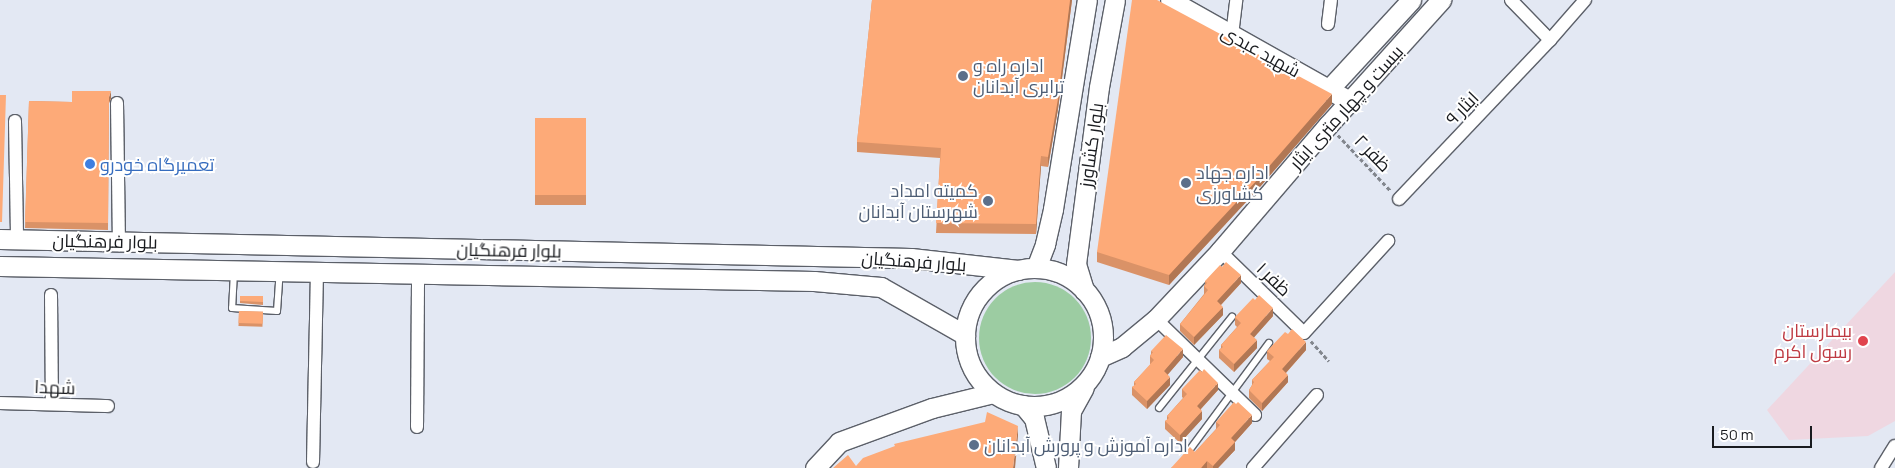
<!DOCTYPE html>
<meta charset="utf-8">
<style>
body{margin:0}
#map{position:relative;width:1895px;height:468px;overflow:hidden;background:#e3e8f3;font-family:Manrope,Cairo,sans-serif}
div>[style]{position:absolute}
[style*='--x']{left:calc(var(--x)*1px);top:calc(var(--y)*1px);width:calc(var(--w)*1px);rotate:calc(var(--a)*1deg)}
.medical>*{inset:0;background:#efd7e1}
.green>*{inset:0;background:#9ccca2}
.round{border-radius:50%}
.path>*{height:2.5px;margin-top:-1.25px;transform-origin:0;background:repeating-linear-gradient(90deg,#82868d 0 4px,transparent 0 6.5px)}
.roads{filter:drop-shadow(1px 0 #5c6069) drop-shadow(-1px 0 #5c6069) drop-shadow(0 1px #5c6069) drop-shadow(0 -1px #5c6069)}
.lane>*{height:6px;margin:-3px;padding:0 3px;transform-origin:3px;border-radius:3px;background:#fff}
.street>*{height:12px;margin:-6px;padding:0 6px;transform-origin:6px;border-radius:6px;background:#fff}
.secondary>*{height:19px;margin:-9.5px;padding:0 9.5px;transform-origin:9.5px;border-radius:9.5px;background:#fff}
.secondary>.ring{margin:-9.5px;padding:0;box-sizing:content-box;background:none;border:19px solid #fff;border-radius:50%}
.wall>*{inset:0;background:#da9267;transform-origin:0 0}
.shaded-wall>*{inset:0;background:#b17754}
.building>*{inset:0;background:#fdaa78;transform-origin:0 0}
.dots>*{width:14px;height:14px;translate:-50% -50%;box-sizing:border-box;border:2px solid #fff;border-radius:50%}
span{translate:-50% -50%;white-space:nowrap;text-align:center;line-height:1.15;-webkit-text-stroke:4px #fff;paint-order:stroke}
.street-label{font-size:18px;color:#191b1f}
.service-label{font-size:18px;color:#4e5e75}
.left{translate:0 -50%;text-align:left}
.right{translate:-100% -50%;text-align:right}
.shop-label{font-size:18px;color:#366cbe}
.health-label{font-size:18px;color:#be3a42}
.scale{position:absolute;left:1712px;top:426px;width:100px;height:22px;box-sizing:border-box;border:2px solid #191b1f;border-top:0;padding-left:6px;font-size:15px;line-height:18px;white-space:nowrap;color:#191b1f;-webkit-text-stroke:4px #fff;paint-order:stroke}
</style>
<div id="map">
<div class="medical">
<i style="clip-path:polygon(1895px 272px,1895px 421px,1868px 436px,1789px 440px,1767px 410px)"></i>
</div>
<div class="green">
<i class="round" style="left:979px;top:282px;width:112px;height:112px"></i>
</div>
<div class="path">
<i style="--x:1338;--y:135;--w:77;--a:46.6"></i>
<i style="--x:1311;--y:341;--w:27;--a:48"></i>
</div>
<div class="roads">
<div class="lane">
<i style="--x:234;--y:272;--w:36;--a:93"></i>
<i style="--x:232;--y:308;--w:45;--a:3.8"></i>
<i style="--x:277;--y:311;--w:39;--a:-86"></i>
<i style="--x:1159;--y:408;--w:117;--a:-51.3"></i>
<i style="--x:1191;--y:448;--w:131;--a:-53.4"></i>
</div>
<div class="street">
<i style="--x:1511;--y:0;--w:56;--a:45.7"></i>
<i style="--x:1328;--y:24;--w:24;--a:-83"></i>
<i style="--x:1232;--y:35;--w:35;--a:-83"></i>
<i style="--x:117;--y:103;--w:139;--a:89.2"></i>
<i style="--x:15;--y:121;--w:118;--a:89"></i>
<i style="--x:1399;--y:199;--w:219;--a:-46.5"></i>
<i style="--x:1550;--y:40;--w:53;--a:-48.8"></i>
<i style="--x:1220;--y:251;--w:117;--a:44.3"></i>
<i style="--x:1304;--y:333;--w:125;--a:-47.6"></i>
<i style="--x:51;--y:295;--w:109;--a:89.5"></i>
<i style="--x:1156;--y:319;--w:138;--a:44.1"></i>
<i style="--x:0;--y:403;--w:108;--a:1.6"></i>
<i style="--x:417;--y:427;--w:154;--a:-89.6"></i>
<i style="--x:313;--y:462;--w:190;--a:-88.8"></i>
<i style="--x:1253;--y:468;--w:97;--a:-48.8"></i>
<i style="--x:1881;--y:468;--w:26;--a:-58"></i>
</div>
<div class="secondary">
<i style="--x:1170;--y:0;--w:208;--a:29.4"></i>
<i style="--x:1329;--y:89;--w:121;--a:-47.3"></i>
<i style="--x:0;--y:239;--w:911;--a:1.19"></i>
<i style="--x:911;--y:258;--w:108;--a:6.4"></i>
<i style="--x:0;--y:266;--w:814;--a:1.06"></i>
<i style="--x:814;--y:281;--w:67;--a:5.1"></i>
<i style="--x:881;--y:287;--w:97;--a:29.7"></i>
<i style="--x:1036;--y:268;--w:26;--a:-69"></i>
<i style="--x:1045;--y:244;--w:36;--a:-77"></i>
<i style="--x:1053;--y:209;--w:212;--a:-80.8"></i>
<i class="ring" style="left:965px;top:268px;width:119px;height:119px"></i>
<i style="--x:1084;--y:290;--w:27;--a:-107"></i>
<i style="--x:1076;--y:264;--w:178;--a:-82.6"></i>
<i style="--x:1099;--y:87;--w:88;--a:-79.6"></i>
<i style="--x:1100;--y:357;--w:24;--a:-24"></i>
<i style="--x:1122;--y:347;--w:44;--a:-39.5"></i>
<i style="--x:1156;--y:319;--w:93;--a:-46.7"></i>
<i style="--x:1220;--y:251;--w:166;--a:-49.4"></i>
<i style="--x:1328;--y:125;--w:169;--a:-47.9"></i>
<i style="--x:1023;--y:405;--w:17;--a:50"></i>
<i style="--x:1034;--y:418;--w:51;--a:76.5"></i>
<i style="--x:815;--y:468;--w:35;--a:-47"></i>
<i style="--x:839;--y:442;--w:99;--a:-20.1"></i>
<i style="--x:932;--y:408;--w:63;--a:-13.8"></i>
<i style="--x:1068;--y:468;--w:57;--a:-87"></i>
<i style="--x:1071;--y:411;--w:26;--a:-61"></i>
</div>
</div>
<div class="wall">
<i style="clip-path:polygon(872px 0,1072px 0,1058px 109px,1048px 167px,1041px 166px,1036px 234px,936px 233px,940px 158px,857px 152px,857px 142px)"></i>
<i style="clip-path:polygon(111px 98px,109px 103px,108px 230px,25px 228px,29px 101px,72px 102px)"></i>
<i style="clip-path:polygon(1332px 104px,1259px 188px,1169px 285px,1097px 262px,1097px 252px)"></i>
<i style="left:535px;top:118px;width:51px;height:87px"></i>
<i style="clip-path:polygon(1205px 281px,1241px 283px,1221px 305px,1223px 315px,1194px 345px,1180px 331px,1180px 324px,1204px 294px,1204px 286px,1205px 284px)"></i>
<i style="clip-path:polygon(240px 296px,263px 296px,263px 305px,240px 303px)"></i>
<i style="left:239px;top:311px;width:24px;height:15px;rotate:2deg"></i>
<i style="clip-path:polygon(1273px 316px,1254px 337px,1257px 348px,1234px 372px,1219px 358px,1219px 350px,1221px 348px,1221px 345px,1237px 327px,1235px 325px,1235px 317px)"></i>
<i style="clip-path:polygon(1306px 350px,1286px 373px,1288px 382px,1262px 411px,1249px 398px,1249px 390px,1252px 385px,1252px 380px,1270px 361px,1267px 359px,1267px 351px)"></i>
<i style="clip-path:polygon(1151px 351px,1183px 357px,1167px 375px,1170px 385px,1147px 409px,1132px 395px,1132px 387px,1134px 386px,1134px 382px,1151px 364px,1150px 364px,1150px 356px,1151px 354px)"></i>
<i style="clip-path:polygon(1182px 389px,1218px 390px,1201px 409px,1202px 419px,1180px 443px,1165px 429px,1165px 421px,1167px 420px,1167px 416px,1183px 398px,1182px 397px)"></i>
<i style="clip-path:polygon(1216px 422px,1252px 423px,1235px 442px,1235px 450px,1218px 468px,1171px 468px,1195px 452px,1216px 429px)"></i>
</div>
<div class="shaded-wall">
<i style="clip-path:polygon(1070px 0,1072px 0,1058px 109px,1048px 167px,1048px 157px)"></i>
<i style="clip-path:polygon(111px 91px,111px 98px,109px 103px,108px 230px,109px 97px)"></i>
<i style="clip-path:polygon(1332px 94px,1332px 104px,1259px 188px,1169px 285px,1169px 275px)"></i>
<i style="clip-path:polygon(1041px 156px,1041px 166px,1036px 234px,1036px 224px)"></i>
<i style="clip-path:polygon(1241px 275px,1241px 283px,1217px 309px,1217px 301px)"></i>
<i style="clip-path:polygon(1223px 307px,1223px 315px,1194px 345px,1194px 337px)"></i>
<i style="clip-path:polygon(1273px 308px,1273px 316px,1250px 342px,1250px 334px)"></i>
<i style="clip-path:polygon(1257px 340px,1257px 348px,1234px 372px,1234px 364px)"></i>
<i style="clip-path:polygon(1306px 342px,1306px 350px,1282px 377px,1282px 369px)"></i>
<i style="clip-path:polygon(1183px 349px,1183px 357px,1164px 379px,1164px 371px)"></i>
<i style="clip-path:polygon(1288px 375px,1288px 382px,1262px 411px,1262px 403px)"></i>
<i style="clip-path:polygon(1170px 377px,1170px 385px,1147px 409px,1147px 401px)"></i>
<i style="clip-path:polygon(1218px 383px,1218px 390px,1197px 413px,1197px 406px)"></i>
<i style="clip-path:polygon(1202px 411px,1202px 419px,1180px 443px,1180px 435px)"></i>
<i style="clip-path:polygon(1252px 415px,1252px 423px,1235px 442px,1235px 450px,1218px 468px,1213px 468px,1213px 466px,1231px 438px)"></i>
<i style="clip-path:polygon(1018px 426px,1018px 436px,1015px 468px,1013px 468px)"></i>
<i style="clip-path:polygon(1207px 461px,1207px 468px,1201px 468px)"></i>
</div>
<div class="building">
<i style="clip-path:polygon(872px 0,1070px 0,1058px 99px,1048px 157px,1041px 156px,1036px 224px,936px 223px,941px 148px,857px 142px)"></i>
<i style="clip-path:polygon(1132px 0,1157px 0,1332px 94px,1259px 178px,1169px 275px,1097px 252px)"></i>
<i style="clip-path:polygon(72px 91px,111px 91px,109px 97px,108px 223px,25px 222px,29px 101px,72px 102px)"></i>
<i style="clip-path:polygon(0 95px,6px 95px,2px 222px,0 222px)"></i>
<i style="left:535px;top:118px;width:51px;height:77px"></i>
<i style="clip-path:polygon(1226px 262px,1241px 275px,1217px 301px,1223px 307px,1194px 337px,1180px 324px,1208px 290px,1204px 286px,1207px 283px,1205px 281px,1220px 265px,1222px 267px)"></i>
<i style="clip-path:polygon(1259px 295px,1273px 308px,1250px 334px,1257px 340px,1234px 364px,1219px 350px,1223px 347px,1221px 345px,1241px 323px,1235px 317px,1253px 298px,1255px 300px)"></i>
<i style="clip-path:polygon(240px 296px,263px 296px,263px 302px,240px 301px)"></i>
<i style="left:239px;top:311px;width:24px;height:12px;rotate:2deg"></i>
<i style="clip-path:polygon(1292px 329px,1306px 342px,1282px 369px,1288px 375px,1262px 403px,1249px 390px,1254px 382px,1252px 380px,1274px 357px,1267px 351px,1285px 332px,1288px 334px)"></i>
<i style="clip-path:polygon(1166px 335px,1183px 349px,1164px 371px,1170px 377px,1147px 401px,1132px 387px,1136px 384px,1134px 382px,1154px 360px,1150px 356px,1153px 352px,1151px 351px)"></i>
<i style="clip-path:polygon(1204px 369px,1218px 383px,1197px 406px,1202px 411px,1180px 435px,1165px 421px,1169px 418px,1167px 416px,1187px 394px,1182px 389px,1200px 370px,1202px 372px)"></i>
<i style="clip-path:polygon(1234px 402px,1236px 404px,1238px 402px,1252px 415px,1231px 438px,1235px 442px,1213px 466px,1207px 461px,1201px 468px,1171px 468px,1190px 447px,1195px 452px,1220px 425px,1216px 422px)"></i>
<i style="clip-path:polygon(987px 412px,1018px 426px,1013px 468px,833px 468px,848px 455px,856px 466px,863px 458px,895px 446px,894px 444px,985px 422px)"></i>
</div>
<div class="dots">
<i style="left:963px;top:76px;background:#5c6f8a"></i>
<i style="left:90px;top:164px;background:#3f7fe0"></i>
<i style="left:1186px;top:183px;background:#5c6f8a"></i>
<i style="left:988px;top:201px;background:#5c6f8a"></i>
<i style="left:1863px;top:341px;background:#e0444e"></i>
<i style="left:974px;top:445px;background:#5c6f8a"></i>
</div>
<div class="street-label">
<span style="left:1261px;top:51px;rotate:29deg">شهید عبدی</span>
<span style="left:1346px;top:107px;rotate:-48deg">بیست و چهار متری ایثار</span>
<span style="left:1462px;top:108px;rotate:-46deg">ایثار ۹</span>
<span style="left:1091px;top:145px;rotate:-82deg">بلوار کشاورز</span>
<span style="left:1373px;top:153px;rotate:46deg">ظفر ۲</span>
<span style="left:105px;top:241px;rotate:1deg">بلوار فرهنگیان</span>
<span style="left:509px;top:250px;rotate:1deg">بلوار فرهنگیان</span>
<span style="left:914px;top:261px;rotate:4deg">بلوار فرهنگیان</span>
<span style="left:1274px;top:279px;rotate:44deg">ظفر ۱</span>
<span style="left:55px;top:387px;rotate:2deg">شهدا</span>
</div>
<div class="service-label">
<span class="left" style="left:973px;top:76px">اداره راه و<br>ترابری آبدانان</span>
<span class="left" style="left:1196px;top:183px">اداره جهاد<br>کشاورزی</span>
<span class="right" style="left:978px;top:201px">کمیته امداد<br>شهرستان آبدانان</span>
<span class="left" style="left:984px;top:445px">اداره آموزش و پرورش آبدانان</span>
</div>
<div class="shop-label">
<span class="left" style="left:100px;top:164px">تعمیرگاه خودرو</span>
</div>
<div class="health-label">
<span class="right" style="left:1852px;top:341px">بیمارستان<br>رسول اکرم</span>
</div>
<div class="scale">50 m</div>
</div>
